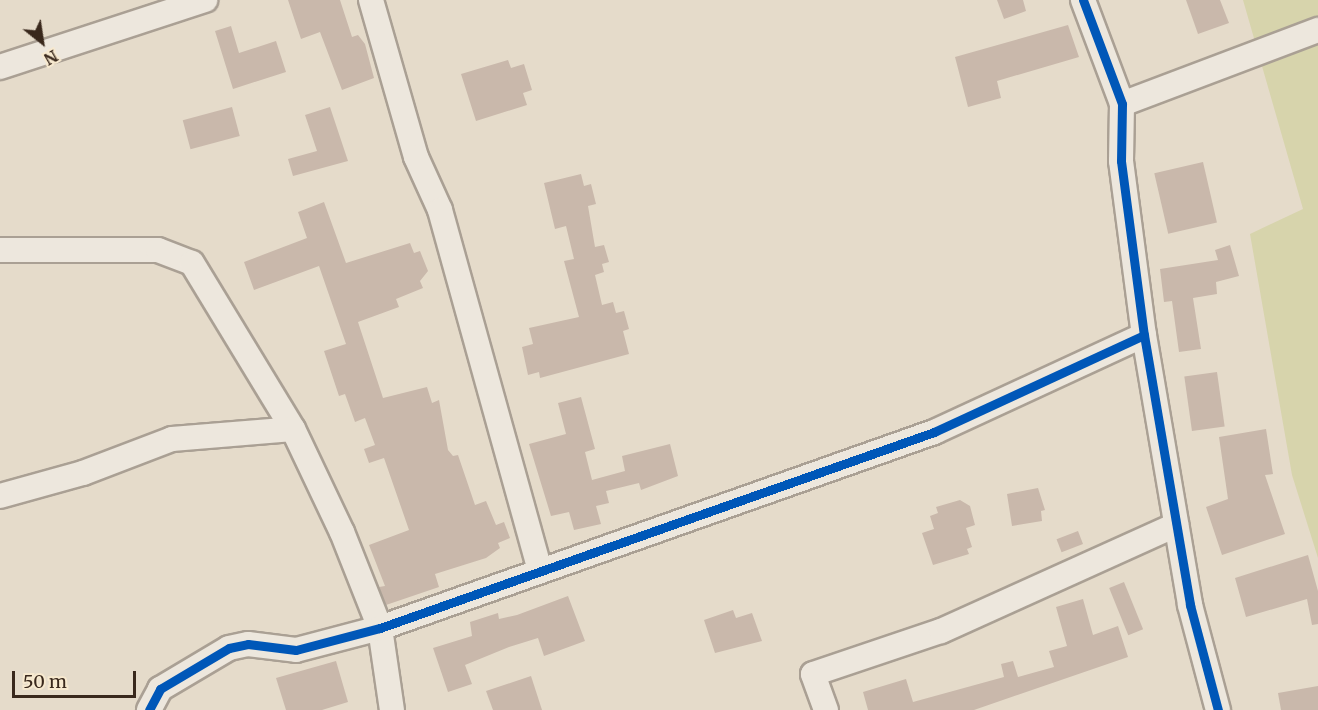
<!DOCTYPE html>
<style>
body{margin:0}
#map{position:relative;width:1318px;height:710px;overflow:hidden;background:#e5dbca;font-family:Merriweather,serif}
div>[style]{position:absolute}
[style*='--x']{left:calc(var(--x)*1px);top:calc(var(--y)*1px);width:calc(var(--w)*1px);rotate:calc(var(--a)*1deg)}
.green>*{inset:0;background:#d7d4ac}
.building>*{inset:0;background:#c9b8ab;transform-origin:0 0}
.roads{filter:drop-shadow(2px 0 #aaa094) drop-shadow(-2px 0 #aaa094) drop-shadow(0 2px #aaa094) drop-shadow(0 -2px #aaa094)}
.minor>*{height:24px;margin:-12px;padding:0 12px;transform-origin:12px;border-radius:12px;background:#ede7dd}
.cycleway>*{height:9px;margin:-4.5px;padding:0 4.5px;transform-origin:4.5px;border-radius:4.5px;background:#0057b8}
span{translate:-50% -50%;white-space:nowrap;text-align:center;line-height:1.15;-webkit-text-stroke:4.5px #f7e9cf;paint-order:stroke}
.north{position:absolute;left:12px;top:12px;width:60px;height:60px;-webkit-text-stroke:4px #f7e9cf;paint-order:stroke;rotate:150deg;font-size:16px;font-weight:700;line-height:24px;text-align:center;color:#39281c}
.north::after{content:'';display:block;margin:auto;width:21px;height:27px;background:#39281c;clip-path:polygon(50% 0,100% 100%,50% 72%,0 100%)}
.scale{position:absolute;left:12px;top:671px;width:124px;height:27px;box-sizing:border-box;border:3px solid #39281c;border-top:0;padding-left:8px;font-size:18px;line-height:21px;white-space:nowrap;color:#39281c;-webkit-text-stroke:4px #f7e9cf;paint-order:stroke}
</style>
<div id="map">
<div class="green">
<i style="clip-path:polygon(1243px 0,1318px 0,1318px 558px,1292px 475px,1250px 234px,1303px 209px)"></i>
</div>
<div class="building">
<i style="clip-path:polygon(288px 0,340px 0,352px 37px,358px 35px,365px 44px,374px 78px,342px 90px,320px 32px,301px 39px)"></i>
<i style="clip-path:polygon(997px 0,1023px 0,1026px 11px,1004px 19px)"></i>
<i style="clip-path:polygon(1186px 0,1220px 0,1229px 23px,1198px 34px)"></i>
<i style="clip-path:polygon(1068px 25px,1079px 57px,997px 81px,1001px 98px,968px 107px,955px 57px)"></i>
<i style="clip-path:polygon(231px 26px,239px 53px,276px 41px,286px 72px,233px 89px,215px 31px)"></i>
<i style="clip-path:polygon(508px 60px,511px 68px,524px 64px,532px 90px,523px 93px,527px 105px,476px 121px,461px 74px)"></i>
<i style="left:232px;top:107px;width:30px;height:51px;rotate:75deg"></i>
<i style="clip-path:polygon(330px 107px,348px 161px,293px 176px,288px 159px,317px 151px,305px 115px)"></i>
<i style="left:1203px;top:162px;width:62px;height:50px;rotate:77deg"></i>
<i style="clip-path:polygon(581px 174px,584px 186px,591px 184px,596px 204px,588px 206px,595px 247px,604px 245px,609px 262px,602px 264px,604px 272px,595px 275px,602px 305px,613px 302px,616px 313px,624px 311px,629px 329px,623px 331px,629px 354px,540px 378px,539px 372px,528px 375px,522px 347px,533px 344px,529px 328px,579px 317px,564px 261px,574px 259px,566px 226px,555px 229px,544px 183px)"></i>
<i style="clip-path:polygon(324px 202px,346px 263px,410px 243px,414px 253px,420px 251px,428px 271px,420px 281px,423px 288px,396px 299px,399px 307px,358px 322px,383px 398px,427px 387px,432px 403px,439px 400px,448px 450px,453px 456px,458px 455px,475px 505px,486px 501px,496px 525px,504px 522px,510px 538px,498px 543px,500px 548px,486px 558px,435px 574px,439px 587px,386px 605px,379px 587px,385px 586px,369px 545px,409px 530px,384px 458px,369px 463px,364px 449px,375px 445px,365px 418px,355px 422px,345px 394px,339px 396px,324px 351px,346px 344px,319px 266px,254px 290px,244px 262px,307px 238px,298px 212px)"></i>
<i style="clip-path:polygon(1230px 245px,1239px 276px,1216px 282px,1217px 294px,1193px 298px,1201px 349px,1179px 352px,1172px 301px,1164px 302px,1160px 269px,1218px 260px,1215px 250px)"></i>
<i style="left:1217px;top:372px;width:55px;height:33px;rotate:82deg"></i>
<i style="clip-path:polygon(581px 397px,595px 449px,585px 452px,592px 480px,625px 471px,622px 456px,670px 444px,678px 476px,641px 490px,639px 483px,606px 491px,609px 503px,596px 506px,601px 524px,574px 530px,569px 512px,551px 516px,529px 444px,566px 434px,558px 403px)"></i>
<i style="clip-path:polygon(1266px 429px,1273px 474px,1265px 475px,1285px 534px,1222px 555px,1206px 507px,1228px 499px,1219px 437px)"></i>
<i style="clip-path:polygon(1038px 488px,1045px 510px,1041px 511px,1042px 521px,1012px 526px,1007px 494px)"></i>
<i style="clip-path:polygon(960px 500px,970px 506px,975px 525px,966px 528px,972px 547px,967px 549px,969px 554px,933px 565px,922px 533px,934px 529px,930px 516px,938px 513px,936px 507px)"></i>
<i style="left:1078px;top:531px;width:14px;height:23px;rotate:69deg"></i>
<i style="clip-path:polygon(1308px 555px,1318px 591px,1318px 624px,1312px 625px,1307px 599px,1246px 617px,1235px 578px)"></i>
<i style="left:1124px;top:582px;width:51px;height:16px;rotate:68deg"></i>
<i style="clip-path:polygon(568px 596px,585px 641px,544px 656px,538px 638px,509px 647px,465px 665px,472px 684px,448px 692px,433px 648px,472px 636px,470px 622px,498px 613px,499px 619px,517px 615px)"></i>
<i style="clip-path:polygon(1083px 599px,1093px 635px,1118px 626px,1128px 657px,974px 710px,868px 710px,863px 692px,906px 679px,913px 702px,1004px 677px,1001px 664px,1013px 661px,1018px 677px,1054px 667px,1049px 651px,1067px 646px,1056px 607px)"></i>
<i style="clip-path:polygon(733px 610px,736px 618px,752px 613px,762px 641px,715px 653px,704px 620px)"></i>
<i style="clip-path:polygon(336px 661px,348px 702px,322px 710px,286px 710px,276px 678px)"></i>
<i style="clip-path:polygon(531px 676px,542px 710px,493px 710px,486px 691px)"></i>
<i style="clip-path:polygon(1318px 686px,1318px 710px,1281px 710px,1278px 693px)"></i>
</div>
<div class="roads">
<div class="minor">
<i style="--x:371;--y:0;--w:163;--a:74"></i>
<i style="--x:416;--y:157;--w:58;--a:65.6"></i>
<i style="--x:440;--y:210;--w:371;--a:74.5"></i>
<i style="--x:1083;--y:0;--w:111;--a:69.4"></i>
<i style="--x:1122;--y:104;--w:57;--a:91"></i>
<i style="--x:1121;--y:161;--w:176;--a:82.5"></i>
<i style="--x:1144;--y:335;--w:274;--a:80.3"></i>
<i style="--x:1190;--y:605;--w:109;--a:75.1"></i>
<i style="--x:0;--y:67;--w:216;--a:-18.1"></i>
<i style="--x:1122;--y:104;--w:210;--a:-20.7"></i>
<i style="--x:0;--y:250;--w:158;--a:0"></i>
<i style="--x:158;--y:250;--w:36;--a:21"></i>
<i style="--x:192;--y:263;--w:194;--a:58.7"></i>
<i style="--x:293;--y:429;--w:114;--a:64.6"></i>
<i style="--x:342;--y:532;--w:103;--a:68.4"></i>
<i style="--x:380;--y:628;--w:83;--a:81.7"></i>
<i style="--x:0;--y:496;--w:86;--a:-15.5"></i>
<i style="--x:83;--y:473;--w:95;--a:-20.9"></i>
<i style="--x:172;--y:439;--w:121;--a:-4.7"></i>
<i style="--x:149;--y:710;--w:24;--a:-62"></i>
<i style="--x:160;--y:689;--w:80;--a:-30.7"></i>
<i style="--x:229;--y:648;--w:19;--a:-12"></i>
<i style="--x:248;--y:644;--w:48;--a:7.1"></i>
<i style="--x:296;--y:650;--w:87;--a:-14.7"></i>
<i style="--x:380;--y:628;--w:588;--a:-19.48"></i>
<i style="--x:934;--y:432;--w:231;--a:-24.8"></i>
<i style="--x:826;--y:710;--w:38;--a:-110"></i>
<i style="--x:813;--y:674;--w:135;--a:-18.6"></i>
<i style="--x:941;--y:631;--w:258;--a:-24.3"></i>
</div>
</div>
<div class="cycleway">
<i style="--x:1083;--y:0;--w:111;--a:69.4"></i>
<i style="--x:1122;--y:104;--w:57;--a:91"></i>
<i style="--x:1121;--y:161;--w:176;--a:82.5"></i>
<i style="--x:1144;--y:335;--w:274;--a:80.3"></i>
<i style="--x:1190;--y:605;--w:109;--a:75.1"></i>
<i style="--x:149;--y:710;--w:24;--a:-62"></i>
<i style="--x:160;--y:689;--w:80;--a:-30.7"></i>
<i style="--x:229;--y:648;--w:19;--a:-12"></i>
<i style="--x:248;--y:644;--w:48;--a:7.1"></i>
<i style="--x:296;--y:650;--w:87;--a:-14.7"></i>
<i style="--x:380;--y:628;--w:588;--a:-19.48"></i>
<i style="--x:934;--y:432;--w:231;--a:-24.8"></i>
</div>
<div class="north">N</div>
<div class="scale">50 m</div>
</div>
